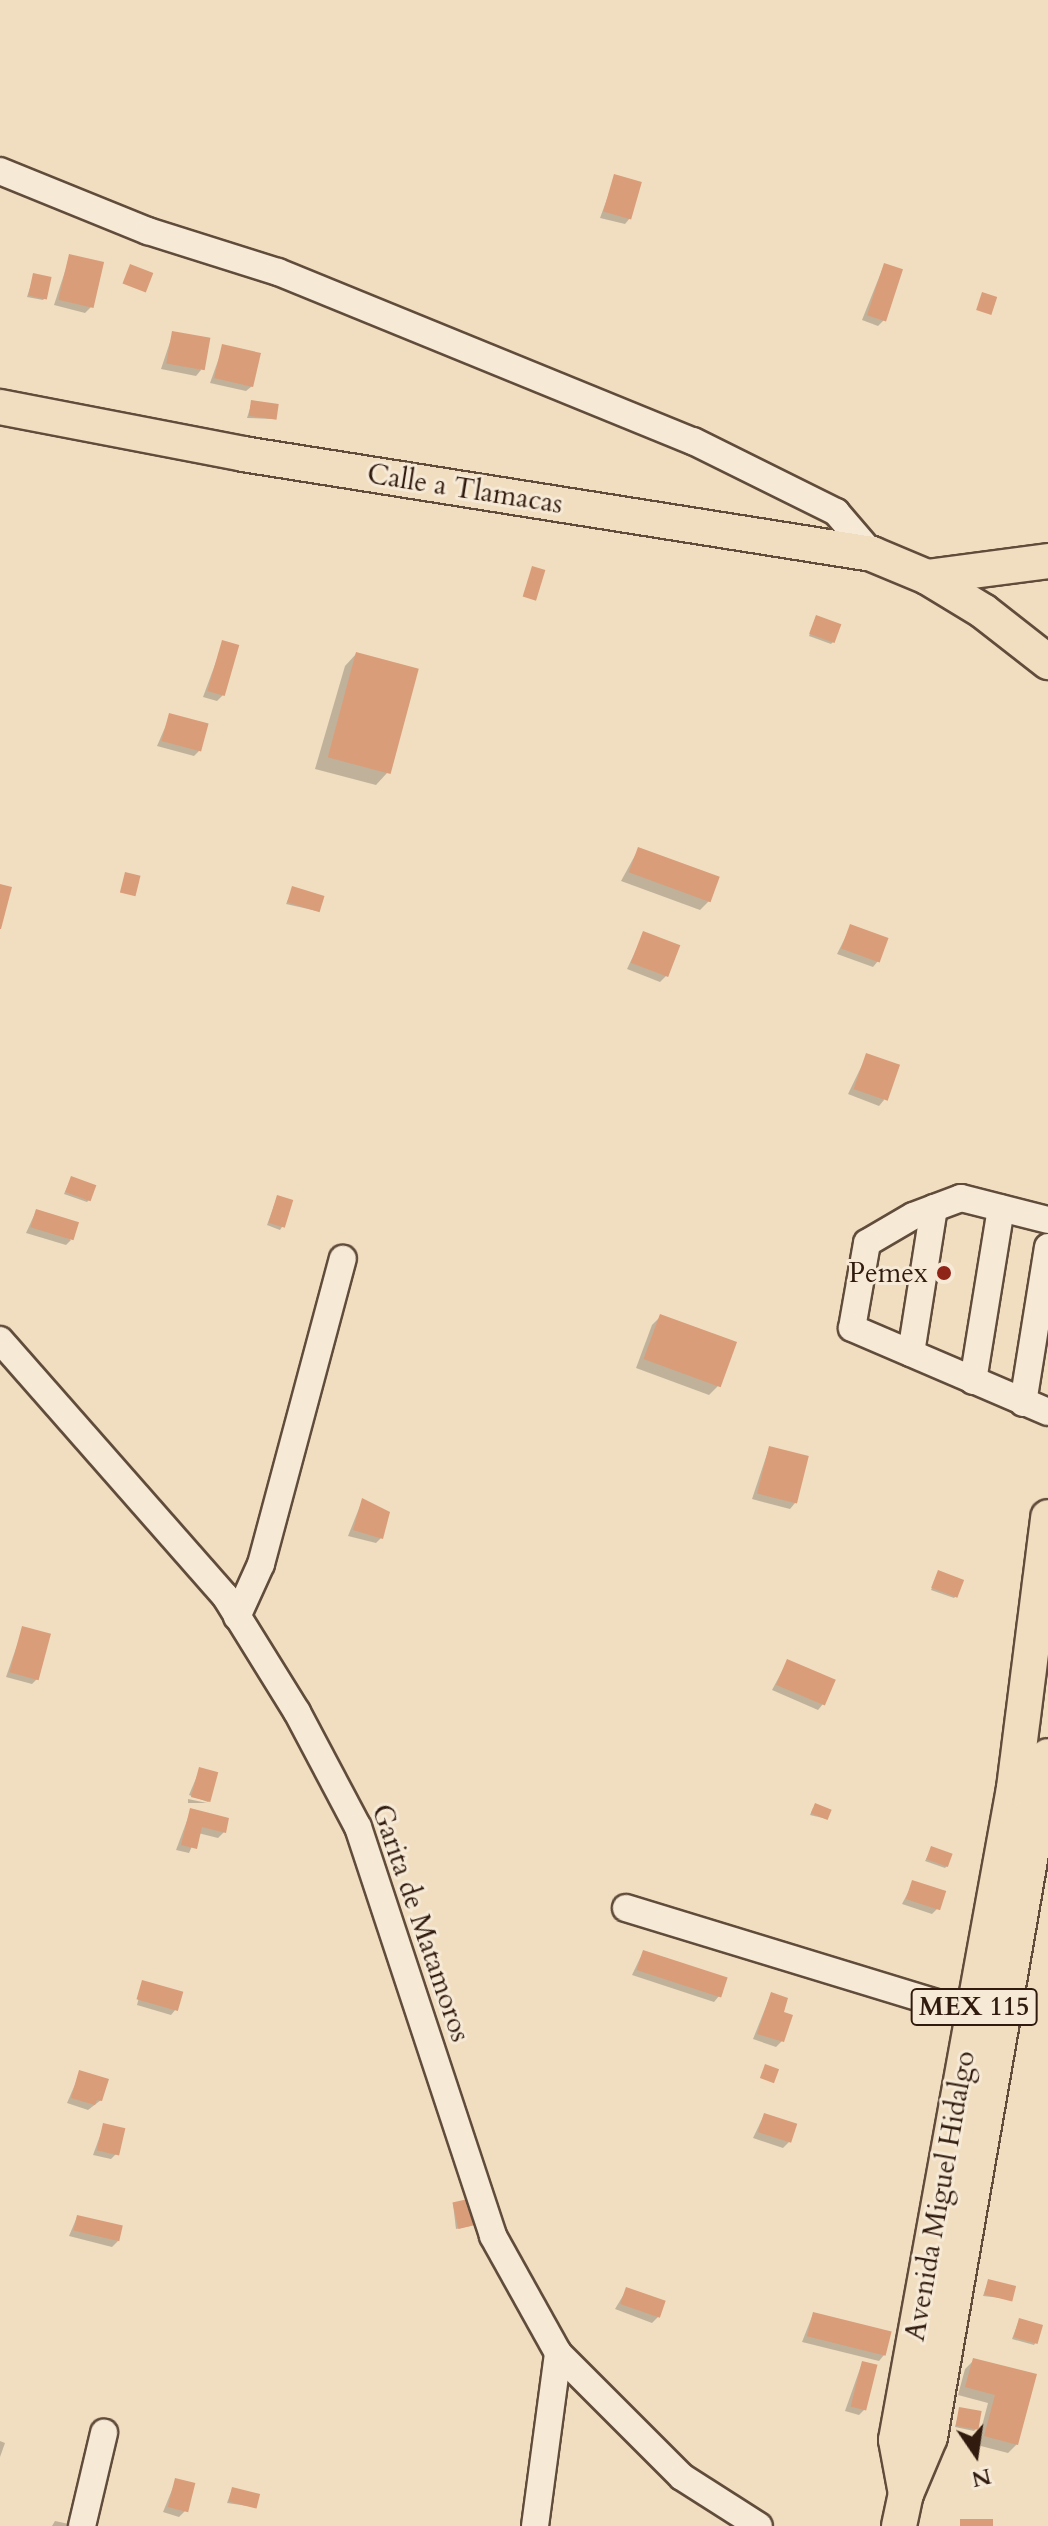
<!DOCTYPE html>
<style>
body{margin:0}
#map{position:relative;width:1048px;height:2526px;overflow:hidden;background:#f1dec1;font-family:Cardo,serif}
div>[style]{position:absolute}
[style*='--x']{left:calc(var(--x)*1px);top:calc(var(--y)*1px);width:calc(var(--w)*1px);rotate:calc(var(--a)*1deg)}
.shadow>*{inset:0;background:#0003}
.building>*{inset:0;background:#d99d7a;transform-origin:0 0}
.roads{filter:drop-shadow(2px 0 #614c3b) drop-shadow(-2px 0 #614c3b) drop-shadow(0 2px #614c3b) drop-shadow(0 -2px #614c3b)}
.minor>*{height:26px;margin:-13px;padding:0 13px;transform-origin:13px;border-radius:13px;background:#f6ead7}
.major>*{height:34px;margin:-17px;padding:0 17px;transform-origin:17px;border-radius:17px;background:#f1dec1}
.dots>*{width:22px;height:22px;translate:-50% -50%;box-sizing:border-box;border:4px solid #f6ead7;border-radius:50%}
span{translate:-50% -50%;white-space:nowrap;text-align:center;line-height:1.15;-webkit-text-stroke:6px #f6ead7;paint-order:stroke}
.shield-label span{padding:2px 6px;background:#f6ead7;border:2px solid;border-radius:6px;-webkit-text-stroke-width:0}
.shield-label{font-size:26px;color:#311b0e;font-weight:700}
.street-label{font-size:28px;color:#311b0e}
.poi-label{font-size:28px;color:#311b0e}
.right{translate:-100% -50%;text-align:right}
.north{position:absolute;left:936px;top:2414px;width:80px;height:80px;-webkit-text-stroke:6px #f6ead7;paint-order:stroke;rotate:167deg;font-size:22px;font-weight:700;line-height:32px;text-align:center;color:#311b0e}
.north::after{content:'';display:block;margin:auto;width:28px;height:36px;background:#311b0e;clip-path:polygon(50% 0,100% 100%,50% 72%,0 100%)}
</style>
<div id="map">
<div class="shadow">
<i style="clip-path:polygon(615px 177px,630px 218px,625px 224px,600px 218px)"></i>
<i style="clip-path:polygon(70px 256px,91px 307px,85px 313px,54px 305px)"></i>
<i style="clip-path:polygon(884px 265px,884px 320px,878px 326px,862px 320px)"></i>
<i style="clip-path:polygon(34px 275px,45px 298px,43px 300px,27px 297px)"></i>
<i style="clip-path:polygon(173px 333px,201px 370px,196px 376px,161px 369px)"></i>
<i style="clip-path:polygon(223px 347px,252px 386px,246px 391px,210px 383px)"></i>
<i style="clip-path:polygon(252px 402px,274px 419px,247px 418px)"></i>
<i style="clip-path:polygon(815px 619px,833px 642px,831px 644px,809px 636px)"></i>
<i style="clip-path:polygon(223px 643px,223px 695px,217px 701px,203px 697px)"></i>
<i style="clip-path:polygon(356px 654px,387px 773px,376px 785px,315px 769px,345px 666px)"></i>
<i style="clip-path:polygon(170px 716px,199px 751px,194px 756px,157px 746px)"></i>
<i style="clip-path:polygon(638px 850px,709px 901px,700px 910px,621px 881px)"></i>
<i style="clip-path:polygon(293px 889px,317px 911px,286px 904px)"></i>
<i style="clip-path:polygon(851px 926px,878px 961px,873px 967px,837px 954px)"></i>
<i style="clip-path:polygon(644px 933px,666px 976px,660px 982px,627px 969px)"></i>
<i style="clip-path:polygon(867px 1055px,884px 1100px,879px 1106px,848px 1094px)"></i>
<i style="clip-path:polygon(71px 1178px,89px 1200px,87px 1202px,64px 1194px)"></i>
<i style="clip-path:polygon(276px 1200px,282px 1227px,280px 1230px,267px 1225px)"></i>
<i style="clip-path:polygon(36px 1211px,71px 1240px,66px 1245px,26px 1233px)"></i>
<i style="clip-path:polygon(661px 1316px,734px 1343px,718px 1386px,709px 1395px,636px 1368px,652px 1325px)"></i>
<i style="clip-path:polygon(769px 1448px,795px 1503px,790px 1509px,752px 1499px)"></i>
<i style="clip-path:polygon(362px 1501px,381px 1538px,376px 1543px,348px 1536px)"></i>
<i style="clip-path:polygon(938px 1573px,956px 1596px,954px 1598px,931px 1590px)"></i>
<i style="clip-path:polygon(23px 1628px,38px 1678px,32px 1684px,6px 1677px)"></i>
<i style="clip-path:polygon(787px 1662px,823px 1704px,818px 1710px,772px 1690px)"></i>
<i style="clip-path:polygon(200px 1769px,209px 1801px,208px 1802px,189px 1795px)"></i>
<i style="clip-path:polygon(188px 1799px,207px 1803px,188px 1803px)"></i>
<i style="clip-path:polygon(813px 1808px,827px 1819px,810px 1815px)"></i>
<i style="clip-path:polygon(191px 1810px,224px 1832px,218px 1838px,198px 1833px,189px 1853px,176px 1850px)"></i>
<i style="clip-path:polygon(932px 1848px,947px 1866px,945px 1868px,925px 1861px)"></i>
<i style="clip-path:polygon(913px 1883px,938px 1908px,932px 1914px,902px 1904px)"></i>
<i style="clip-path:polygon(643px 1952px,719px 1996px,714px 2002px,632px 1975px)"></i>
<i style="clip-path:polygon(143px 1982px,176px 2009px,171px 2015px,137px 2005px)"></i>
<i style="clip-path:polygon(771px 1994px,781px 2013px,782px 2041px,776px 2047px,753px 2039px)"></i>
<i style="clip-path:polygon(80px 2073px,101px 2100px,88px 2110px,67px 2103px)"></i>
<i style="clip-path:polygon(764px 2115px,789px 2142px,783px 2148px,753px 2138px)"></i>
<i style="clip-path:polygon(104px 2125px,117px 2153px,111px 2159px,93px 2155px)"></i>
<i style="clip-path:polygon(453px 2204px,472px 2224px,470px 2226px,456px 2229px)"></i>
<i style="clip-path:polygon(77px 2217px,118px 2241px,112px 2247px,69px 2236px)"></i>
<i style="clip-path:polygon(988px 2281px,1010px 2299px,983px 2296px)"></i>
<i style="clip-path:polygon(627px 2289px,658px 2317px,652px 2323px,615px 2309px)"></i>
<i style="clip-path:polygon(813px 2314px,884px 2355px,879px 2361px,802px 2342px)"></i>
<i style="clip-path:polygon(1019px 2320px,1036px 2342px,1034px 2345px,1012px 2339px)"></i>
<i style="clip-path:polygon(974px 2360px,1034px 2375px,1017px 2444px,1008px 2453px,977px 2445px,988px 2403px,958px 2395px,965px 2369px)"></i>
<i style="clip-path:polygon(862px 2363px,865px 2409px,859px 2415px,845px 2411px)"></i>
<i style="clip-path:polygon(960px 2409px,976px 2429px,974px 2431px,955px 2427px)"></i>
<i style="clip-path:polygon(0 2441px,5px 2443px,0 2457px)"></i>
<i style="clip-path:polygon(176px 2480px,185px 2511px,179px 2517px,163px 2512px)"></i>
<i style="clip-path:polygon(232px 2489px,255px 2507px,227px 2503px)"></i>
<i style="clip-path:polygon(55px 2521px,69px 2524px,69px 2526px,52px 2526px)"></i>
</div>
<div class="building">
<i style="left:614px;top:174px;width:29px;height:39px;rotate:16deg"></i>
<i style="left:69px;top:254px;width:36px;height:47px;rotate:13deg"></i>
<i style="left:884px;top:263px;width:20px;height:55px;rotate:18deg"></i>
<i style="left:130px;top:264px;width:25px;height:21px;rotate:21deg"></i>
<i style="left:33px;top:273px;width:19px;height:23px;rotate:12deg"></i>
<i style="left:982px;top:292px;width:16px;height:19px;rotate:18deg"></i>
<i style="left:172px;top:331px;width:39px;height:33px;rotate:10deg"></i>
<i style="left:222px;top:344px;width:40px;height:35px;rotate:13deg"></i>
<i style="left:251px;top:400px;width:28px;height:16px;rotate:8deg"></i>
<i style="left:532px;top:566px;width:14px;height:32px;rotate:17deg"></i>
<i style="left:816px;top:615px;width:27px;height:20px;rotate:20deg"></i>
<i style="left:222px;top:640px;width:18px;height:53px;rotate:16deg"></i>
<i style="left:356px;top:652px;width:65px;height:109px;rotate:15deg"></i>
<i style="left:169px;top:713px;width:41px;height:29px;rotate:15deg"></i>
<i style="left:638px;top:847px;width:87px;height:27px;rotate:20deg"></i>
<i style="left:125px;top:872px;width:16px;height:21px;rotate:14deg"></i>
<i style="clip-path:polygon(0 884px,12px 887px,1px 929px,0 929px)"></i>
<i style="left:292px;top:886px;width:34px;height:17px;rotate:17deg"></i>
<i style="left:850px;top:924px;width:41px;height:26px;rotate:20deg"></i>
<i style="left:643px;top:931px;width:40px;height:34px;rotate:21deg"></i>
<i style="left:866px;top:1053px;width:36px;height:38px;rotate:19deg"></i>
<i style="left:71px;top:1176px;width:27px;height:17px;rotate:20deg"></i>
<i style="left:277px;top:1195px;width:17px;height:29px;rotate:17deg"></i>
<i style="left:36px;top:1209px;width:45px;height:19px;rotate:17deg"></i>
<i style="left:660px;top:1314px;width:82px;height:48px;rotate:20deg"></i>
<i style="left:769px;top:1446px;width:41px;height:49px;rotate:14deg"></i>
<i style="clip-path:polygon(362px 1498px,390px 1512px,383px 1539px,353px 1530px)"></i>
<i style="left:938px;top:1570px;width:28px;height:19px;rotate:21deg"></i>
<i style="left:22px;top:1626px;width:30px;height:48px;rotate:15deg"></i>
<i style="left:787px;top:1659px;width:53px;height:28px;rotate:23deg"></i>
<i style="left:199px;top:1767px;width:20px;height:31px;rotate:15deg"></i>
<i style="left:815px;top:1803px;width:18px;height:11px;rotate:22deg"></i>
<i style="clip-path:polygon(190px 1808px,229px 1818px,226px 1833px,202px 1827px,197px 1849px,181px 1845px)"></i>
<i style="left:931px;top:1846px;width:23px;height:14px;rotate:20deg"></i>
<i style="left:912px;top:1880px;width:36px;height:20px;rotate:18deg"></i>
<i style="left:643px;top:1950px;width:89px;height:21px;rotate:18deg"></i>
<i style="left:142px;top:1980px;width:43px;height:20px;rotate:16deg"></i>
<i style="clip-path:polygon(771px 1992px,788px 1998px,784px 2012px,793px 2015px,784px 2042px,757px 2034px)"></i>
<i style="left:765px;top:2064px;width:15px;height:15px;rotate:20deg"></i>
<i style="clip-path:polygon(79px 2070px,109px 2079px,102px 2101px,97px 2100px,95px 2105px,71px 2098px)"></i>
<i style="left:764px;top:2113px;width:35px;height:20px;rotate:18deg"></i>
<i style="left:103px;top:2123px;width:23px;height:28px;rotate:13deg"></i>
<i style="left:468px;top:2199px;width:27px;height:16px;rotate:77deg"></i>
<i style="left:77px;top:2215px;width:47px;height:16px;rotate:13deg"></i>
<i style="left:988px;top:2279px;width:29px;height:16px;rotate:14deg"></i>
<i style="left:626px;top:2287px;width:42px;height:18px;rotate:19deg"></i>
<i style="left:813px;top:2312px;width:81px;height:25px;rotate:14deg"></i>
<i style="left:1019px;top:2318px;width:25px;height:20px;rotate:16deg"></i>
<i style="clip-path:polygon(973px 2358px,1037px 2374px,1018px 2445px,984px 2436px,995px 2395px,965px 2387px)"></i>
<i style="left:862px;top:2361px;width:16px;height:47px;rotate:14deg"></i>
<i style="left:959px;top:2407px;width:23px;height:19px;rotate:10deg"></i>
<i style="left:175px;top:2478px;width:21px;height:30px;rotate:14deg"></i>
<i style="left:232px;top:2487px;width:29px;height:15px;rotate:14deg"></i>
<i style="left:960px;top:2519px;width:33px;height:7px"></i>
</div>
<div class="roads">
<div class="minor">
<i style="--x:0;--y:171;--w:160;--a:22.1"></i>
<i style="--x:148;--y:231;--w:136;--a:17.5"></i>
<i style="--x:278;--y:272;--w:448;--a:22.2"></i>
<i style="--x:693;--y:441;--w:160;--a:26.4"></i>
<i style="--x:836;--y:512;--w:55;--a:49.4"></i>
<i style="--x:1048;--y:1220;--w:90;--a:-165.8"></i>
<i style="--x:961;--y:1198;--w:51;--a:159.4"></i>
<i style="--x:913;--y:1216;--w:53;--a:149.6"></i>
<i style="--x:867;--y:1243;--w:86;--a:100"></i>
<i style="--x:852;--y:1328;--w:213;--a:23.2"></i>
<i style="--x:0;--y:1340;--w:341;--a:48.7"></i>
<i style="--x:225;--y:1596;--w:137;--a:58.2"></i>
<i style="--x:297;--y:1712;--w:130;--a:62.1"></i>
<i style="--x:358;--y:1827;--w:431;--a:71.7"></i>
<i style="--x:493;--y:2236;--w:134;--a:60.9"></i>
<i style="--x:558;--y:2353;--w:175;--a:45"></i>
<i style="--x:682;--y:2477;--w:91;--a:32.5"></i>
<i style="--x:911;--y:1353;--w:147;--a:-81"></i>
<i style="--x:973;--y:1381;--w:175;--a:-80.8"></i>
<i style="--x:1023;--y:1403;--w:158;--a:-80.9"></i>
<i style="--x:237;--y:1617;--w:58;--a:-65.6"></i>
<i style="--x:261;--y:1564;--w:316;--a:-75"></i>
<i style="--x:626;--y:1908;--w:363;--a:17"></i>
<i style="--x:82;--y:2526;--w:96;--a:-76.7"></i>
<i style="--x:535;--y:2526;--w:175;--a:-82.4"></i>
</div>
<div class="major">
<i style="--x:0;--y:407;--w:248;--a:10.9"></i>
<i style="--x:243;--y:454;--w:637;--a:9.03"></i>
<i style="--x:872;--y:554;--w:60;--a:22.7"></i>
<i style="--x:927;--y:577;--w:66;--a:31.3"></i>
<i style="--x:983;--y:611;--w:83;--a:38.1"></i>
<i style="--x:927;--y:577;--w:122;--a:-7.5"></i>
<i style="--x:906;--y:2494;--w:55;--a:-100.5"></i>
<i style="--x:896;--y:2440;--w:663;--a:-79.74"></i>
<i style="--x:1014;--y:1788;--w:273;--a:-82.8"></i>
<i style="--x:899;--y:2526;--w:33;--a:-78"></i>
<i style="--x:906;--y:2494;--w:62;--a:-67.2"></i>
<i style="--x:930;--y:2437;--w:691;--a:-80.17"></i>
</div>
</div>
<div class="dots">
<i style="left:944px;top:1273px;background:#8f2418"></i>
</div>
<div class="shield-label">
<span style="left:974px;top:2007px">MEX 115</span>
</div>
<div class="street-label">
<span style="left:465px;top:489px;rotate:9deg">Calle a Tlamacas</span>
<span style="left:421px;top:1923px;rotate:71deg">Garita de Matamoros</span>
<span style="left:940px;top:2196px;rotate:-80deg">Avenida Miguel Hidalgo</span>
</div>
<div class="poi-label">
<span class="right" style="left:928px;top:1273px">Pemex</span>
</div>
<div class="north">N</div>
</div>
